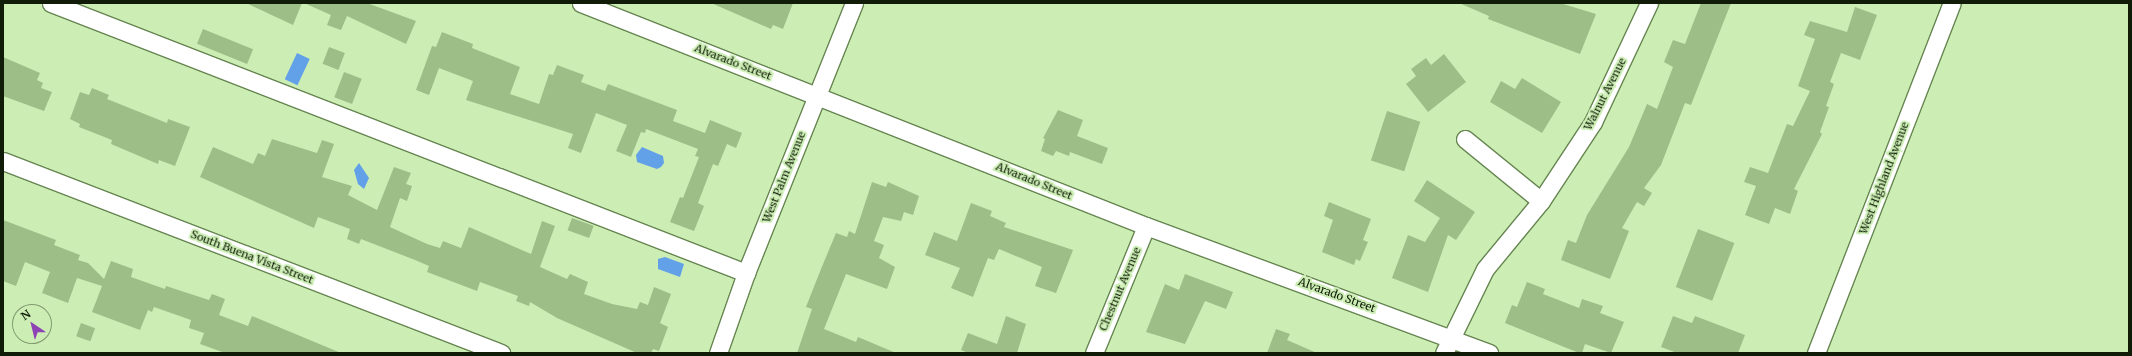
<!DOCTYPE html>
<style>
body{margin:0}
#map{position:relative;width:2132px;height:356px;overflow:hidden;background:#cceeb5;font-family:Merriweather,serif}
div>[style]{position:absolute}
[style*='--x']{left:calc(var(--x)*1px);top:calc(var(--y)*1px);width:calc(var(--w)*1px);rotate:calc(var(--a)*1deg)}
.water>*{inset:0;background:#62a0e8;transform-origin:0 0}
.building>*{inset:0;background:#9dbe87;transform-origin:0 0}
.roads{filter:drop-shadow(1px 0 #678652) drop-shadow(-1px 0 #678652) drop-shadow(0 1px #678652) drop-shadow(0 -1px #678652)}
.minor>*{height:17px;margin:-8.5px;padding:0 8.5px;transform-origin:8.5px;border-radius:8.5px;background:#fff}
span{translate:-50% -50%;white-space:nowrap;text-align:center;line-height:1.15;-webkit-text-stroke:4px #cceeb5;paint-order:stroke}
.street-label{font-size:11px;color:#101c07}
.frame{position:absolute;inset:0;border:4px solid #101c07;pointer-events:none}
.north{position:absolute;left:12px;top:304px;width:40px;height:40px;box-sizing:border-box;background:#cceeb5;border:1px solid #819a6f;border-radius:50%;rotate:325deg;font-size:11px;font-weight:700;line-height:16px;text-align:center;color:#101c07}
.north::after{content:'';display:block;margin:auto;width:14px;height:18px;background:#8f42b3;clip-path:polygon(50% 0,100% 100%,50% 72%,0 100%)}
</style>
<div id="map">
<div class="water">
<i style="left:297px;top:53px;width:14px;height:29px;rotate:25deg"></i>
<i style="clip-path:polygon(642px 147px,663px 156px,664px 163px,661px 167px,657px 169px,637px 162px,636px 155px)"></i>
<i style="clip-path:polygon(359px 163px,369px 178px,364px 189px,358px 184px,354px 170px)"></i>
<i style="clip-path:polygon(665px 257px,684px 264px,680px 277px,658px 269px,658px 259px)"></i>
</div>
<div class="building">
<i style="clip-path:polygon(246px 3px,302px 3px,293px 25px)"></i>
<i style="clip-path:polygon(304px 3px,367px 3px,416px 21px,406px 44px,347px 16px,341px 30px,327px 25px,331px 15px)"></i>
<i style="clip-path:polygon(711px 3px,793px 3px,783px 29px,773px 25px,771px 29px)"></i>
<i style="clip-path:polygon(1459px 3px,1560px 3px,1596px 14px,1580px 54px,1488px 19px,1489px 16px)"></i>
<i style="clip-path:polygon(1701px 3px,1731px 3px,1691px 105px,1685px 103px,1661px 165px,1644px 188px,1652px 193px,1644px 206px,1637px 202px,1622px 228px,1629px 231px,1610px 279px,1561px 260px,1568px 240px,1576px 243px,1587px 215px,1629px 147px,1647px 104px,1657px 109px,1673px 67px,1664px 62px,1673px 40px,1685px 44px)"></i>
<i style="clip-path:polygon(1855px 7px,1877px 15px,1860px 60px,1841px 53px,1830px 82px,1834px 84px,1826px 106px,1829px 107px,1820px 132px,1822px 134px,1794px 189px,1798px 191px,1790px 214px,1775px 208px,1769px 224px,1745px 215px,1756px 186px,1744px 182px,1750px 167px,1768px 173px,1787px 124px,1793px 126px,1810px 91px,1798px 86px,1815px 39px,1804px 35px,1810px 21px,1847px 32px)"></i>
<i style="left:203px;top:29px;width:54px;height:16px;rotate:22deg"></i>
<i style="clip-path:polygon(442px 32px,473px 44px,472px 48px,520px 67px,510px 94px,539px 104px,549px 74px,553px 75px,557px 65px,584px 75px,581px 82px,605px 91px,608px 84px,677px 110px,673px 121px,705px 133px,710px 120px,742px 133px,736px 148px,727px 144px,718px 166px,713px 164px,698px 203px,704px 206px,694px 231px,670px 222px,680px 197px,683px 198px,699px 157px,695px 156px,698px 149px,646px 129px,645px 133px,641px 132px,631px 157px,616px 151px,627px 125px,596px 113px,581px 153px,568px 148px,573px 134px,466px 100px,473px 81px,439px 68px,429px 95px,416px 90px,432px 46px,436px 47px)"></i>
<i style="left:329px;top:47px;width:17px;height:18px;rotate:21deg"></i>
<i style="clip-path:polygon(1444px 54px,1466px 82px,1428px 112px,1406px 84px,1416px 76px,1411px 69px,1426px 58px,1431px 65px)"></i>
<i style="clip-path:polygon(3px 57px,40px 73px,37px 80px,43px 83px,41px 88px,52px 92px,44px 111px,3px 96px)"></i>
<i style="left:344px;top:72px;width:19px;height:27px;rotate:21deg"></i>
<i style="clip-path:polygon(1522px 78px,1561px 102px,1542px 133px,1490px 102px,1501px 81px,1515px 89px)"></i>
<i style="clip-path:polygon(92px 88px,109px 95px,107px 99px,167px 123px,168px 119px,190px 127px,175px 166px,159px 160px,158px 164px,111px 144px,112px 140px,79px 127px,80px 124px,70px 119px,80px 92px,89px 95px)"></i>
<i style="clip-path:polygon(1058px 110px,1083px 120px,1077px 136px,1108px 148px,1102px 164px,1070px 152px,1069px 156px,1056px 151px,1053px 156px,1041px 151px,1045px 139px,1043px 138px)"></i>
<i style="left:1387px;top:111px;width:35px;height:52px;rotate:18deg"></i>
<i style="clip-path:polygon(272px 139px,317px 153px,322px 140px,334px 144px,322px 177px,352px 186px,348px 195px,377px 210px,394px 167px,411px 173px,406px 184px,412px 186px,407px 201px,400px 198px,390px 227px,427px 244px,440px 248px,443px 241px,461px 248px,469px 227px,531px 254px,542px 221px,555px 226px,540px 267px,567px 279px,570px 274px,588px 282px,584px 294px,612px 304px,637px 309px,640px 302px,648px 305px,654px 287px,671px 294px,660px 323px,668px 327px,659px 351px,653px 349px,651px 353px,637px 353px,557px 318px,530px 302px,529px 306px,516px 301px,518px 296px,480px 282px,477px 291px,427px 272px,429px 266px,415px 260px,361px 239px,359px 244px,347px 239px,350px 229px,318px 217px,314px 228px,200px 177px,213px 147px,253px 164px,258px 153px,265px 156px)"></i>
<i style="clip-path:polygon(1427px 180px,1475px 212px,1456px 240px,1448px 235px,1428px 292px,1392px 278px,1408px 235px,1425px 242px,1440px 218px,1414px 201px)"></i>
<i style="clip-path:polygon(872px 182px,886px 187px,888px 182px,919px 196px,913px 215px,904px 212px,901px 221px,883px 217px,874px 241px,884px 245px,879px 258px,895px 267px,887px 289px,846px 274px,824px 329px,856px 342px,858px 337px,896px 353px,797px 353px,812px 309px,806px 307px,821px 269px,836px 233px,847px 237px,849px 231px,855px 234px)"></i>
<i style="clip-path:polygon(1329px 202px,1371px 219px,1363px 240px,1368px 242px,1360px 261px,1356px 259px,1354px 265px,1322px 252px,1333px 220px,1324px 216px)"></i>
<i style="clip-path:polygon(971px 203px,992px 211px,990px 216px,1006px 223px,1004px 227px,1073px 250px,1056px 293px,1035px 286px,1042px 267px,999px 249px,994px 260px,988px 258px,973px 297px,951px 288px,960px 268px,925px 255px,934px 232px,957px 241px)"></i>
<i style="left:572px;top:218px;width:23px;height:13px;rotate:20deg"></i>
<i style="clip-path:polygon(3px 220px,56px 240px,54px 245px,80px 255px,78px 260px,88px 263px,104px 279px,111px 261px,133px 269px,131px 277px,165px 289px,166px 286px,209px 300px,212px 294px,225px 299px,219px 315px,248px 326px,252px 316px,341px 353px,225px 353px,200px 344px,204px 333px,189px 328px,191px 320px,154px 307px,152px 312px,148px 310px,140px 330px,92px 312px,102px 286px,77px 278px,68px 303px,42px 293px,50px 272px,25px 262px,16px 286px,3px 281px)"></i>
<i style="left:1698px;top:229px;width:39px;height:62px;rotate:21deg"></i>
<i style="clip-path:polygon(1185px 274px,1233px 292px,1226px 309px,1205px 301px,1185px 344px,1146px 332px,1165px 284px,1179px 290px)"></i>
<i style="clip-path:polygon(1527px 282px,1545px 289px,1543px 294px,1579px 308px,1582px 299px,1603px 306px,1600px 313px,1624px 322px,1611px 353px,1585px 344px,1582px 353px,1579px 353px,1505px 323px,1512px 305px,1517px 307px)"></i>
<i style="clip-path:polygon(1006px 316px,1026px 324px,1017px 353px,968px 353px,961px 350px,968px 333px,997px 344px)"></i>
<i style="clip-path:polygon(1673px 316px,1692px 323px,1695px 316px,1745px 335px,1738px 353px,1677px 353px,1661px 347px)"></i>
<i style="left:81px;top:323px;width:15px;height:14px;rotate:20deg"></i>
<i style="clip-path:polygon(1276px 329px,1290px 334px,1287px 340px,1317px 353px,1267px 353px)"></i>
</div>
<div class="roads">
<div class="minor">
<i style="--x:51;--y:3;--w:746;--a:21.23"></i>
<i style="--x:581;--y:3;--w:607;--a:21.54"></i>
<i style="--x:1146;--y:226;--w:366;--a:20.3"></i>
<i style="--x:1465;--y:139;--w:98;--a:39.2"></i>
<i style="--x:3;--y:161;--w:534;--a:21.08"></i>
<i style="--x:718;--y:353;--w:85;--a:-70.7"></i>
<i style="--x:746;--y:273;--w:291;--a:-68.2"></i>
<i style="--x:1094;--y:353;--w:137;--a:-67.7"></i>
<i style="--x:1444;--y:353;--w:93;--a:-64"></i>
<i style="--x:1485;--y:269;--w:88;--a:-50.5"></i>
<i style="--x:1541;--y:201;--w:95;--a:-56.6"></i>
<i style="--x:1593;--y:122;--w:132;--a:-64.8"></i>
<i style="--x:1816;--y:353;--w:375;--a:-68.8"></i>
</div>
</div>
<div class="street-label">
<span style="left:733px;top:62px;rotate:21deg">Alvarado Street</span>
<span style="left:1605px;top:94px;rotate:-63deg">Walnut Avenue</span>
<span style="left:784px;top:177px;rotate:-68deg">West Palm Avenue</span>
<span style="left:1884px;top:178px;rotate:-69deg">West Highland Avenue</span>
<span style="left:1034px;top:181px;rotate:22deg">Alvarado Street</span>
<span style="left:252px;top:257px;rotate:21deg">South Buena Vista Street</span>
<span style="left:1120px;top:289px;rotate:-67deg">Chestnut Avenue</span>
<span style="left:1337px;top:295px;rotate:20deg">Alvarado Street</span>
</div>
<div class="frame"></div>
<div class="north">N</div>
</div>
